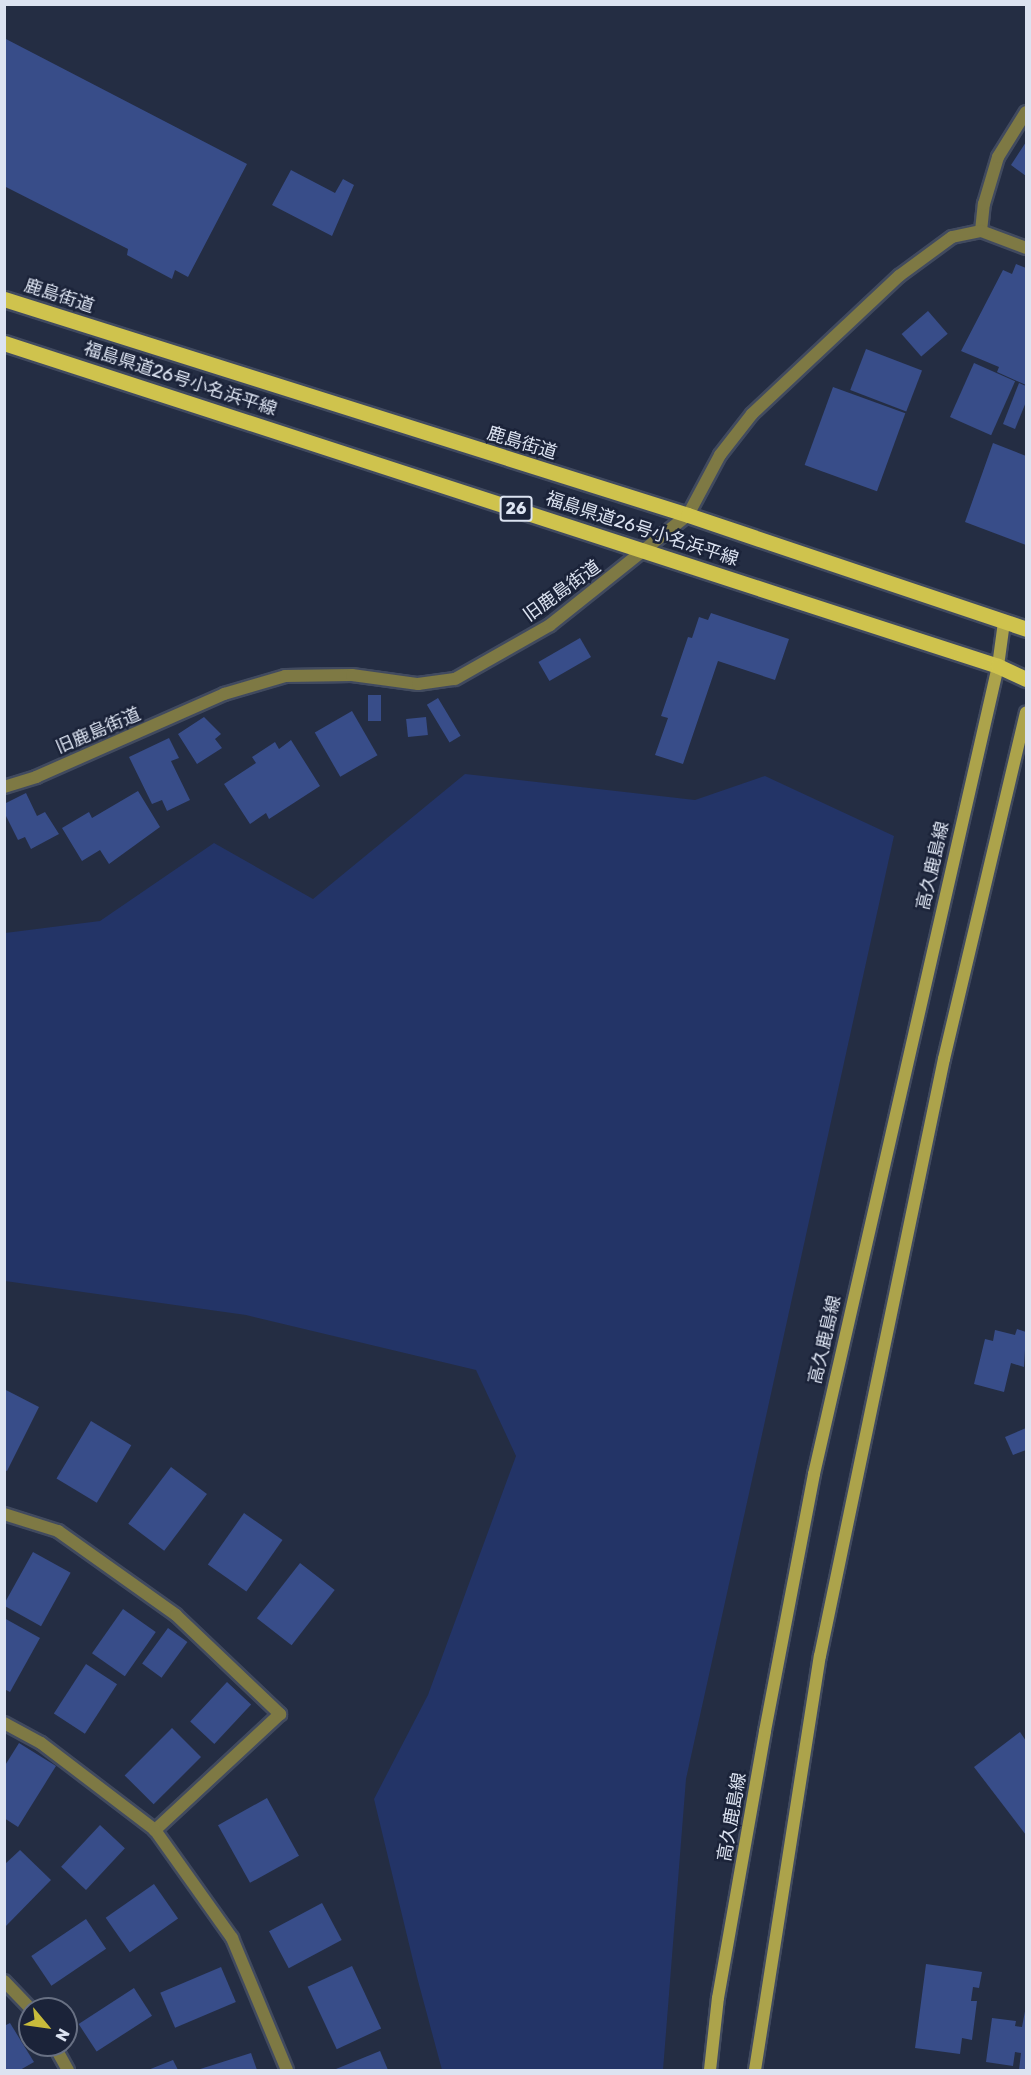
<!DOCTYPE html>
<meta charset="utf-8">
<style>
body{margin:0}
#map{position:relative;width:1031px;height:2075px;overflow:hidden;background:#242d43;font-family:Rubik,"Noto Sans JP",sans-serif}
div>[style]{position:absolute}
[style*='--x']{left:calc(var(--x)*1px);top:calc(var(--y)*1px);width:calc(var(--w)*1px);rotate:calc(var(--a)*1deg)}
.green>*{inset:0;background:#233467}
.building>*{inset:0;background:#384d89;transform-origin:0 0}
.roads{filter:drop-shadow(2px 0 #414a5f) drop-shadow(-2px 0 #414a5f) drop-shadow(0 2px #414a5f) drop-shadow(0 -2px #414a5f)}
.street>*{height:12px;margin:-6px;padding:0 6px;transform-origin:6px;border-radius:6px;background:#7e7944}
.secondary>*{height:12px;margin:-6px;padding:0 6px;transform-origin:6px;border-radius:6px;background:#aca34b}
.primary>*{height:15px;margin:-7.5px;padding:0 7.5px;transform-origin:7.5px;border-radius:7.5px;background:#cfc34d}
span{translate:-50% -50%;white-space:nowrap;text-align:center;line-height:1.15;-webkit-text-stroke:5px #1b2339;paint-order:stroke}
.shield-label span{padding:2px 4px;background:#1b2339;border:2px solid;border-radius:4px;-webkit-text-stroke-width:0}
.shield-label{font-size:16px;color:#dce3f1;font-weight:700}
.street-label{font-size:18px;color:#dce3f1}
.frame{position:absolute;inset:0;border:6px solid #dce3f1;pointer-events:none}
.north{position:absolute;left:18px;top:1997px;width:60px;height:60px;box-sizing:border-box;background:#1b2339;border:2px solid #687083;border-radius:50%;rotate:119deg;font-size:16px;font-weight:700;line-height:24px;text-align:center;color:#dce3f1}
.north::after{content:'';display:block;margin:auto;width:21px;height:27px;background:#c8bb3b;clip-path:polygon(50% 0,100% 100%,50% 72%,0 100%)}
</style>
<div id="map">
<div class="green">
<i style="clip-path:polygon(465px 774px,695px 800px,765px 776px,894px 836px,686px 1779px,663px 2070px,442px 2070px,417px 1977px,374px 1799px,428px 1695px,516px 1456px,476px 1370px,246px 1315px,5px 1281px,5px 933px,100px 921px,214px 843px,313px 899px)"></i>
</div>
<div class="building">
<i style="clip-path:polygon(4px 38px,247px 164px,188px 277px,175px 270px,172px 279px,127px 255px,128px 249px,4px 186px)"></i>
<i style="clip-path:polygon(1026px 142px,1026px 176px,1011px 165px)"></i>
<i style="clip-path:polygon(291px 170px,335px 193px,343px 179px,354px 185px,332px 236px,272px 205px)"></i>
<i style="clip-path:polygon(1016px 264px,1026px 268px,1026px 385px,997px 372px,999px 367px,961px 351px,1003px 270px,1012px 274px)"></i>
<i style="left:928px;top:311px;width:30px;height:35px;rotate:49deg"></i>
<i style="left:866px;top:349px;width:60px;height:44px;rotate:21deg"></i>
<i style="left:974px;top:363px;width:45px;height:59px;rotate:24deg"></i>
<i style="clip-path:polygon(1019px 383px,1026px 386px,1026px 402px,1015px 429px,1003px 424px)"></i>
<i style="left:833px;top:387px;width:77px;height:83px;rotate:20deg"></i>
<i style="clip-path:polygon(993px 443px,1026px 456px,1026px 545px,965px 522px)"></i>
<i style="clip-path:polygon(711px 613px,789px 639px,775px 680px,718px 661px,683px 764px,655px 755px,668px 718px,661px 716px,688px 637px,692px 638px,699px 617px,708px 620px)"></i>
<i style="left:580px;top:638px;width:22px;height:48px;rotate:60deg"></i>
<i style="left:368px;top:695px;width:13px;height:26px"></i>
<i style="left:438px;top:698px;width:44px;height:13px;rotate:59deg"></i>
<i style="left:352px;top:711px;width:51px;height:43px;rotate:60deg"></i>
<i style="clip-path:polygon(204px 717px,221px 734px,215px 739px,222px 748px,197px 764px,178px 734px)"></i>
<i style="left:426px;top:717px;width:18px;height:20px;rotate:84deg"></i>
<i style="clip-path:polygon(169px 738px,179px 758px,171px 761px,190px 800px,167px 811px,162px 800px,152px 804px,129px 757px)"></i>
<i style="clip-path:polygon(291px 740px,320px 786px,269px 819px,266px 813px,250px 824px,224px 784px,256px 763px,252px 757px,275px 742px,279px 749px)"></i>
<i style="clip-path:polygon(138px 791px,160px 827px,109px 864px,100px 850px,82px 861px,62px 828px,89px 812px,92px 818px)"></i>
<i style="clip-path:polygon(26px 793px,37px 816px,45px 812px,59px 834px,31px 849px,25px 837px,18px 840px,4px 812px,4px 804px)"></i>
<i style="clip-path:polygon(1017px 1329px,1026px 1332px,1024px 1367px,1011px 1363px,1004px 1392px,974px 1384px,985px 1339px,993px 1341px,995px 1330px,1015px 1335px)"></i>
<i style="clip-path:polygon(4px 1389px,39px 1407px,7px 1471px,4px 1470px)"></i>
<i style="left:91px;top:1421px;width:47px;height:67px;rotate:31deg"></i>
<i style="clip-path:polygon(1026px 1428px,1026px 1450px,1013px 1455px,1005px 1437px)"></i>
<i style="left:171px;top:1467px;width:45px;height:71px;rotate:37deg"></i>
<i style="left:244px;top:1513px;width:47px;height:63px;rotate:35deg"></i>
<i style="left:33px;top:1552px;width:43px;height:61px;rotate:29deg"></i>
<i style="left:300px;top:1563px;width:44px;height:70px;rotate:38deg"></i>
<i style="left:123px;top:1609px;width:40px;height:54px;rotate:35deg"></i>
<i style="clip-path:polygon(4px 1618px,40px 1638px,10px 1692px,4px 1689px)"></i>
<i style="left:168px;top:1628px;width:24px;height:44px;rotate:36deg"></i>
<i style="left:86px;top:1664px;width:37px;height:59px;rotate:33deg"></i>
<i style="left:227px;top:1682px;width:33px;height:54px;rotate:43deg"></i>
<i style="left:172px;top:1728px;width:41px;height:67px;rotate:45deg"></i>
<i style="clip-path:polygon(1020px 1732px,1026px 1741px,1026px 1835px,974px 1767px)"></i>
<i style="clip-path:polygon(19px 1743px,56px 1766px,18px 1827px,4px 1818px,4px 1767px)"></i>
<i style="left:267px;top:1798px;width:66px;height:56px;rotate:61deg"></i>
<i style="left:100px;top:1825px;width:34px;height:57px;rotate:43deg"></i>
<i style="clip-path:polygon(20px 1850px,51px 1880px,4px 1928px,4px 1865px)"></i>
<i style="left:154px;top:1884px;width:42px;height:59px;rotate:55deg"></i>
<i style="left:322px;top:1903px;width:42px;height:60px;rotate:62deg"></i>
<i style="left:86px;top:1919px;width:36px;height:66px;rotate:56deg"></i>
<i style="clip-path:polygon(926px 1964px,982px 1972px,979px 1988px,973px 1987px,971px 2001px,977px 2001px,972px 2040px,962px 2038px,960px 2054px,915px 2048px)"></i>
<i style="left:352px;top:1966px;width:69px;height:49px;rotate:65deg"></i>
<i style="left:221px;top:1967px;width:38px;height:66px;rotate:67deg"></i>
<i style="left:134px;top:1988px;width:33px;height:66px;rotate:57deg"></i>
<i style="clip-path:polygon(1026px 2006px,1026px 2070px,1019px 2070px,1021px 2053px,1015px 2052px,1013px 2066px,986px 2062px,992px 2018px,1016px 2021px,1015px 2026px,1022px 2027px)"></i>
<i style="clip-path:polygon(10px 2023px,34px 2062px,20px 2070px,4px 2070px,4px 2026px)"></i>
<i style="clip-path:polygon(380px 2051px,388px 2070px,336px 2070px,336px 2069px)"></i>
<i style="clip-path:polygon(251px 2053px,257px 2070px,197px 2070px)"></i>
<i style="clip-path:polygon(173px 2060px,178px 2070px,148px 2070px)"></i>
</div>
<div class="roads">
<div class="street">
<i style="--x:981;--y:231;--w:27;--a:-84"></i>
<i style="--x:984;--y:204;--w:49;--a:-73.4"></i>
<i style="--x:998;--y:157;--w:53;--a:-58.1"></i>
<i style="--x:4;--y:787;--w:34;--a:-17"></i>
<i style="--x:36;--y:777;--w:206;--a:-23.8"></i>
<i style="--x:224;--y:694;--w:64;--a:-16.4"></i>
<i style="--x:285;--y:676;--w:67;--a:-0.9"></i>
<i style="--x:352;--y:675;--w:67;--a:7.8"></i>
<i style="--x:418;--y:684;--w:37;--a:-8"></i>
<i style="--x:455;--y:679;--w:109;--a:-29.6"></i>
<i style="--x:550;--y:625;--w:176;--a:-38.6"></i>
<i style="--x:688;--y:515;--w:68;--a:-61.9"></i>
<i style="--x:720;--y:455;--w:52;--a:-52"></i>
<i style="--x:752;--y:414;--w:202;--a:-43.2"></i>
<i style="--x:899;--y:276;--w:66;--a:-36.3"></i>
<i style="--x:952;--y:237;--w:30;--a:-12"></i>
<i style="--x:981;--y:231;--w:48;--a:20.7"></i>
<i style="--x:4;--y:1514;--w:57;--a:17.5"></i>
<i style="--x:58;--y:1531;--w:145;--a:35.4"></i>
<i style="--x:176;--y:1615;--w:144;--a:43.6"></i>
<i style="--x:280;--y:1714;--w:171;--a:137.1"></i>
<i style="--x:4;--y:1723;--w:42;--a:28.4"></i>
<i style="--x:41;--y:1743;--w:143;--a:37.3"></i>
<i style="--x:155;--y:1830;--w:133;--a:54.5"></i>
<i style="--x:232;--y:1938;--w:143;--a:67.4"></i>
<i style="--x:4;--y:1981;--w:39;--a:46"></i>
<i style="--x:54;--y:2045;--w:29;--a:61"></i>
</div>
<div class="secondary">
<i style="--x:710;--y:2070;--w:72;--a:-83.7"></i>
<i style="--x:718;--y:1998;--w:271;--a:-80"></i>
<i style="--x:765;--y:1731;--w:262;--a:-79.2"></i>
<i style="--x:814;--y:1474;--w:829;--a:-77.17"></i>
<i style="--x:998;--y:666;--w:44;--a:-82.2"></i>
<i style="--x:755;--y:2070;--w:419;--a:-81.1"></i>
<i style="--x:820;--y:1656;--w:610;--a:-78.27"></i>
<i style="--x:944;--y:1059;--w:356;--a:-76.7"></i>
</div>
<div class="primary">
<i style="--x:4;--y:299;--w:717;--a:17.53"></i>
<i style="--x:688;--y:515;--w:357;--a:18.6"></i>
<i style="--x:4;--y:343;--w:1045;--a:18"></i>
<i style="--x:998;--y:666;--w:31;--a:25"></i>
</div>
</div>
<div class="shield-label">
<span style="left:516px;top:509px">26</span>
</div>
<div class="street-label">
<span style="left:59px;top:296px;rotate:18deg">鹿島街道</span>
<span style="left:180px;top:379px;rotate:18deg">福島県道26号小名浜平線</span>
<span style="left:522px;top:443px;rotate:17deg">鹿島街道</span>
<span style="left:642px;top:529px;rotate:18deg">福島県道26号小名浜平線</span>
<span style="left:562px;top:591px;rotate:-36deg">旧鹿島街道</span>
<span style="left:98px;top:731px;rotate:-23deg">旧鹿島街道</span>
<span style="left:933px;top:866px;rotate:-77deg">高久鹿島線</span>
<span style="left:825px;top:1340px;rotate:-77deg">高久鹿島線</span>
<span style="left:732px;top:1817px;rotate:-80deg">高久鹿島線</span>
</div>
<div class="frame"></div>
<div class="north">N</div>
</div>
